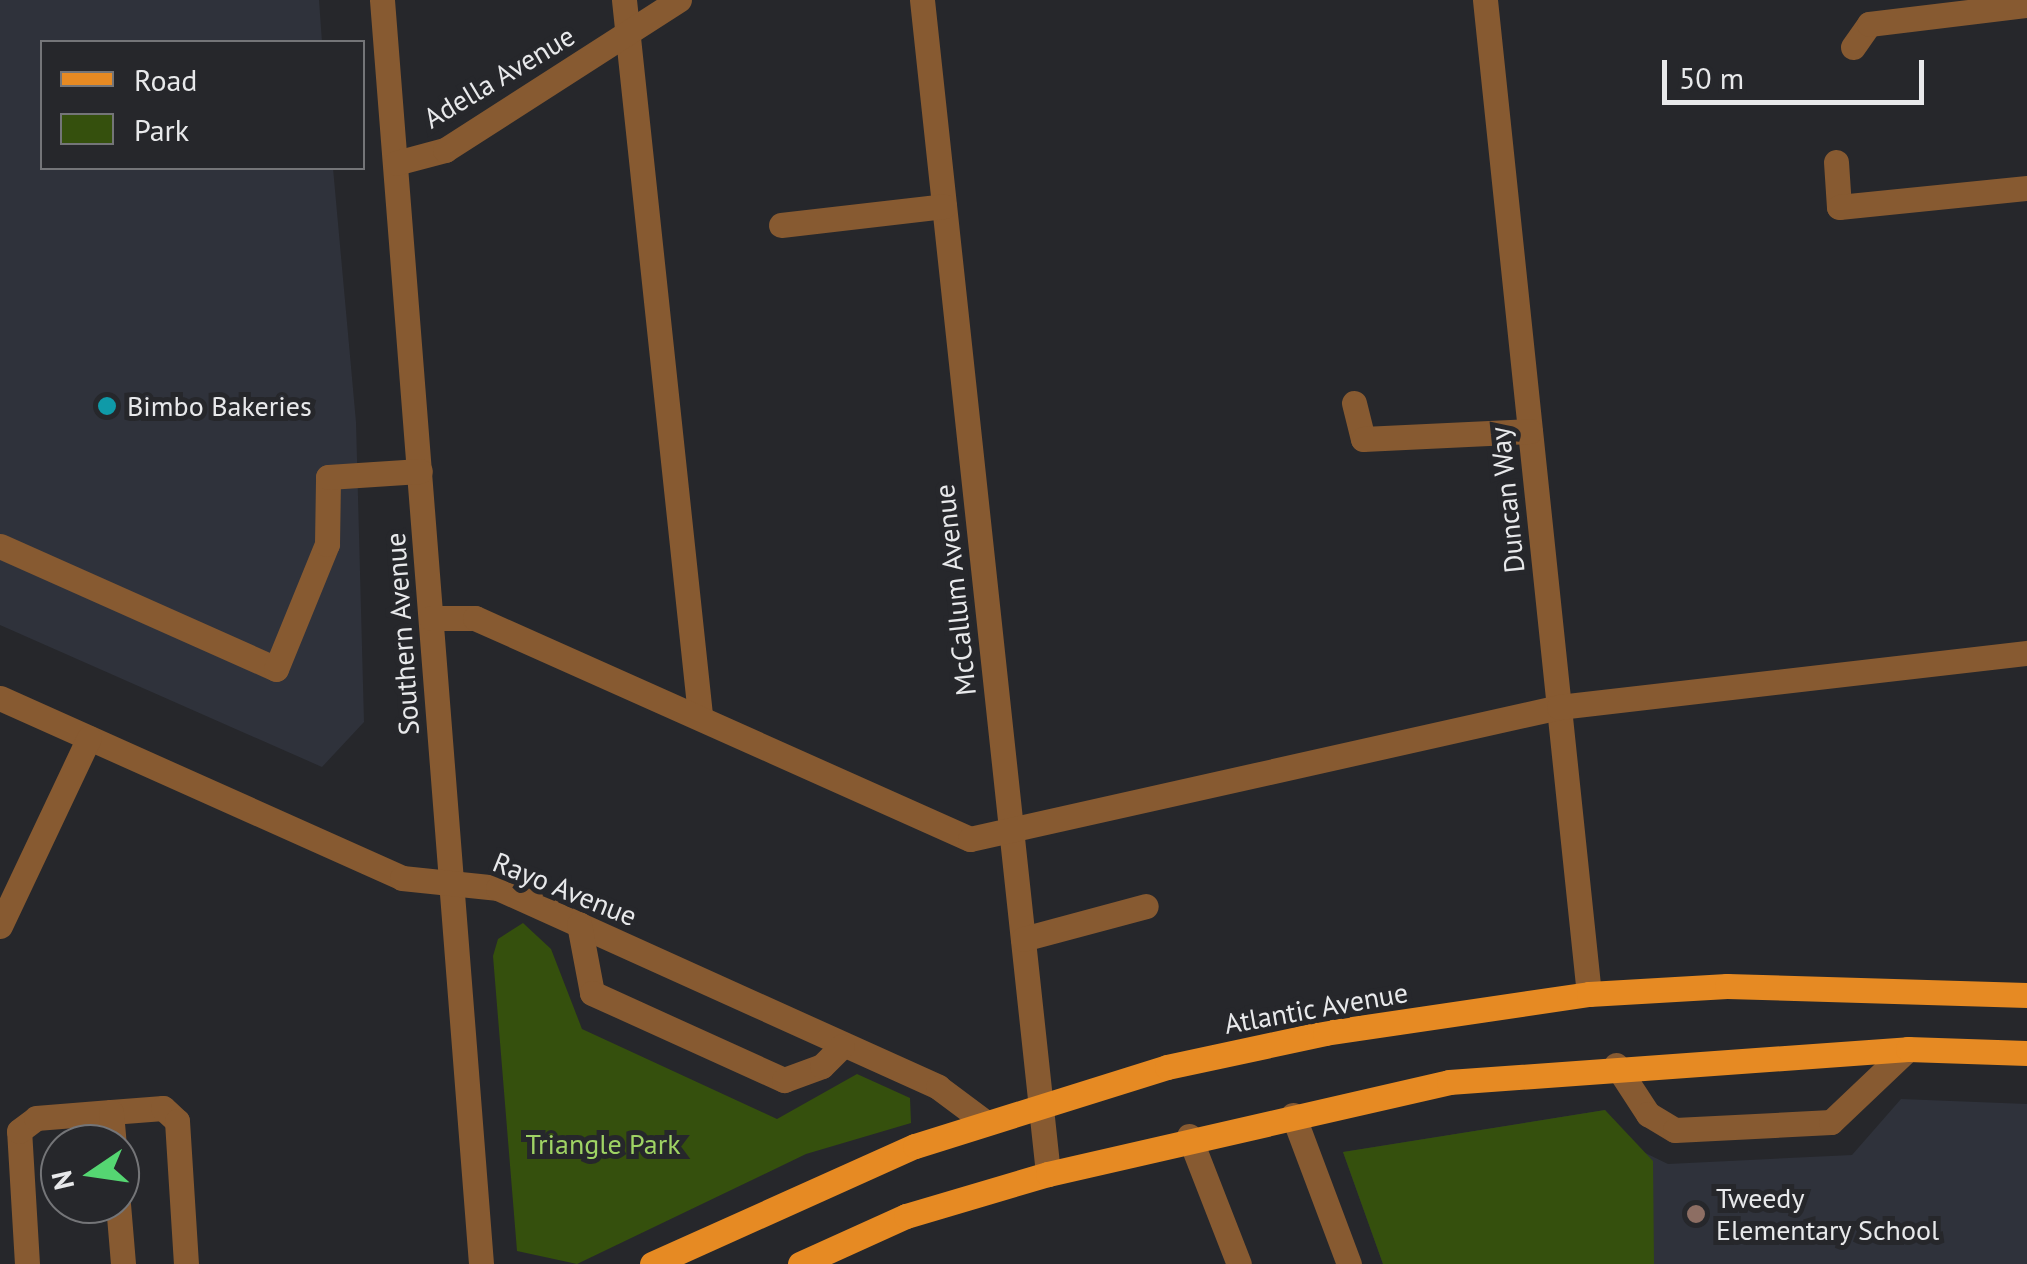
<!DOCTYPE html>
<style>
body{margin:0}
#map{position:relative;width:2027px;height:1264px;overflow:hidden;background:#26272b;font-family:"PT Sans",sans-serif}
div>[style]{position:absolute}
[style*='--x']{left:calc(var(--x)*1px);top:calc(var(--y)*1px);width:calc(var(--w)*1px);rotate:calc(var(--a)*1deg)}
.built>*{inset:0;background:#2f323b}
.green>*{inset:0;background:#35500d}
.minor>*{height:25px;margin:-12.5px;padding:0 12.5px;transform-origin:12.5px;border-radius:12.5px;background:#875a31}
.major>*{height:25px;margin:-12.5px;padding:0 12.5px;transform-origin:12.5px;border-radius:12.5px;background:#e68a23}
.dots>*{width:28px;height:28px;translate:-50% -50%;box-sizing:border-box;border:5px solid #26272b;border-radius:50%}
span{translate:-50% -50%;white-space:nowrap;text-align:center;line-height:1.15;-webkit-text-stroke:10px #26272b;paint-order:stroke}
.street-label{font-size:28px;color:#e8e9eb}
.poi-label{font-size:28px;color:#e8e9eb}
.left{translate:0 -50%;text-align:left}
.park-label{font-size:28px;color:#9fd364}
.legend{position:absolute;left:40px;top:40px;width:325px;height:130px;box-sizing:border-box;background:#26272b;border:2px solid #747578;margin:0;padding:12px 18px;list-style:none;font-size:30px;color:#e8e9eb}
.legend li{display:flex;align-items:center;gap:20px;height:50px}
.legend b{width:50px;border:2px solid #747578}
.north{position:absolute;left:40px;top:1124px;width:100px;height:100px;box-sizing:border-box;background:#26272b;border:2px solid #747578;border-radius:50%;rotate:257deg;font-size:28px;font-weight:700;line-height:40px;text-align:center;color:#e8e9eb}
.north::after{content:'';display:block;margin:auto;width:35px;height:45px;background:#55d672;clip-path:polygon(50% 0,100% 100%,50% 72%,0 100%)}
.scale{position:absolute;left:1662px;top:60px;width:262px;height:45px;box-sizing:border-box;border:5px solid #e8e9eb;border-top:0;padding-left:12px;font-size:30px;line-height:35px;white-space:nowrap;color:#e8e9eb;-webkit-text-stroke:8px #26272b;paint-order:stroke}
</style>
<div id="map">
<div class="built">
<i style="clip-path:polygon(0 0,319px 0,322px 42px,42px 42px,42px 168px,333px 168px,356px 422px,364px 722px,322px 767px,0 625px)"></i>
<i style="clip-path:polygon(1901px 1099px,2027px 1104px,2027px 1264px,1383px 1264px,1343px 1152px,1605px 1110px,1639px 1150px,1668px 1164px,1852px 1155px)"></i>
</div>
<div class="green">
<i style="clip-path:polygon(523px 923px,551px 949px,582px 1029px,777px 1119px,857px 1074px,910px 1098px,911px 1123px,806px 1154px,577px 1264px,517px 1251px,493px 956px,498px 939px)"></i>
<i style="clip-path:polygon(1605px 1110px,1653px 1161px,1654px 1264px,1383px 1264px,1343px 1152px)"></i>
</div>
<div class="minor">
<i style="--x:382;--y:0;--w:1268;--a:85.52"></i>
<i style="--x:624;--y:0;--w:719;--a:83.93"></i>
<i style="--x:922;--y:0;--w:1181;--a:83.87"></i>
<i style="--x:1485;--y:0;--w:999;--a:84.03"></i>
<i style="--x:1853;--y:47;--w:28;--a:-55"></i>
<i style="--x:1869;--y:24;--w:159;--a:-6.9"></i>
<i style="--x:1836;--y:162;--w:45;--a:86.2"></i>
<i style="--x:1839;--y:207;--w:189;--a:-5.8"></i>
<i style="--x:396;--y:163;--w:51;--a:-14.9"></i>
<i style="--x:445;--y:150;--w:278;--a:-32.7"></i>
<i style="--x:781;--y:225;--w:164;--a:-6.6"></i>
<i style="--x:1354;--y:403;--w:37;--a:76"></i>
<i style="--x:1363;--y:439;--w:167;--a:-2.7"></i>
<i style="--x:0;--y:546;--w:302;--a:24"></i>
<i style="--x:276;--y:669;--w:135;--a:-67.8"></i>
<i style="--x:327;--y:544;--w:67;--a:-89.1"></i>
<i style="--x:328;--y:477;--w:92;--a:-3.7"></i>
<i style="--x:431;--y:618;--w:44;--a:0"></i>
<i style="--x:475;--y:618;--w:542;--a:24.06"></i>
<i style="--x:970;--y:839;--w:604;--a:-12.63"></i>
<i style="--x:1559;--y:707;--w:471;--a:-6.6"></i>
<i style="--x:0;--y:698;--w:440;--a:24.1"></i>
<i style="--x:402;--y:878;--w:97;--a:5.9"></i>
<i style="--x:498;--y:888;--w:483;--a:24.3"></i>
<i style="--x:938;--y:1087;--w:59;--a:36.7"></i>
<i style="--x:579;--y:924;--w:70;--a:79.3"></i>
<i style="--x:592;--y:993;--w:211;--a:24.4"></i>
<i style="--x:784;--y:1080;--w:40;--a:-20.2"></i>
<i style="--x:822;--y:1066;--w:28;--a:-45"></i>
<i style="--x:0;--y:926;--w:208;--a:-64.7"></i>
<i style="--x:1023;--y:939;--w:127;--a:-15"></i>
<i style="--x:1616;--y:1065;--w:59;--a:56.9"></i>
<i style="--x:1648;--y:1114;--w:31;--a:31"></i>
<i style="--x:1675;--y:1130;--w:156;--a:-2.9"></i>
<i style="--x:1831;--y:1122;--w:106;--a:-43.5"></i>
<i style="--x:111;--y:1112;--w:52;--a:-4.4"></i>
<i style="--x:163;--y:1108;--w:19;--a:43"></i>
<i style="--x:177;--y:1121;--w:143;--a:86.4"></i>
<i style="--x:1293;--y:1115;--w:159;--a:69.4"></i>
<i style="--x:1189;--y:1136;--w:137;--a:68.7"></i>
<i style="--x:118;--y:1204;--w:60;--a:85.2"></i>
<i style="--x:27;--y:1264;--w:133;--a:-93.4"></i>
<i style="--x:19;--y:1131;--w:21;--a:-37"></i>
<i style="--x:36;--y:1118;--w:75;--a:-4.6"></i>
<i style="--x:111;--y:1112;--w:32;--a:85"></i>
</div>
<div class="major">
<i style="--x:652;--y:1264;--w:288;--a:-24.2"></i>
<i style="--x:915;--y:1146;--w:264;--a:-17.4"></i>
<i style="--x:1167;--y:1067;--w:162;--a:-12.1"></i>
<i style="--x:1325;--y:1033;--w:267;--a:-8.4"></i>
<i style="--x:1589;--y:994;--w:138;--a:-3.3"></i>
<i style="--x:1727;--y:986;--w:300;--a:1.7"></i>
<i style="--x:800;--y:1264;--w:116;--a:-24.4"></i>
<i style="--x:906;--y:1216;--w:148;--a:-16.5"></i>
<i style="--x:1048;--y:1174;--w:411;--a:-12.9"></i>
<i style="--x:1449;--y:1082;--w:460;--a:-4.1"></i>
<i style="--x:1908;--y:1049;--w:119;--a:1.9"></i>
</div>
<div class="dots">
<i style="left:107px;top:406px;background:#0f9aa8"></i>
<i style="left:1696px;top:1214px;background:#8d6e63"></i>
</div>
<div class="street-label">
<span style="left:499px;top:77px;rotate:-31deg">Adella Avenue</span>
<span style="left:1507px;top:500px;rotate:-96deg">Duncan Way</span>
<span style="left:955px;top:590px;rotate:-96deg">McCallum Avenue</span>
<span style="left:402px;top:634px;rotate:-94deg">Southern Avenue</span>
<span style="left:565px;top:889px;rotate:22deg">Rayo Avenue</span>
<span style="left:1316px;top:1008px;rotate:-10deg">Atlantic Avenue</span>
</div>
<div class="poi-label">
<span class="left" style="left:127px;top:406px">Bimbo Bakeries</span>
<span class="left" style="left:1716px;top:1214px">Tweedy<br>Elementary School</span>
</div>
<div class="park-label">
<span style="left:603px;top:1144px">Triangle Park</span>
</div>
<ul class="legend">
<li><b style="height:12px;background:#e68a23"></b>Road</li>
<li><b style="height:28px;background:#35500d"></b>Park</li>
</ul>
<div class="north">N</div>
<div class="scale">50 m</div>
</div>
